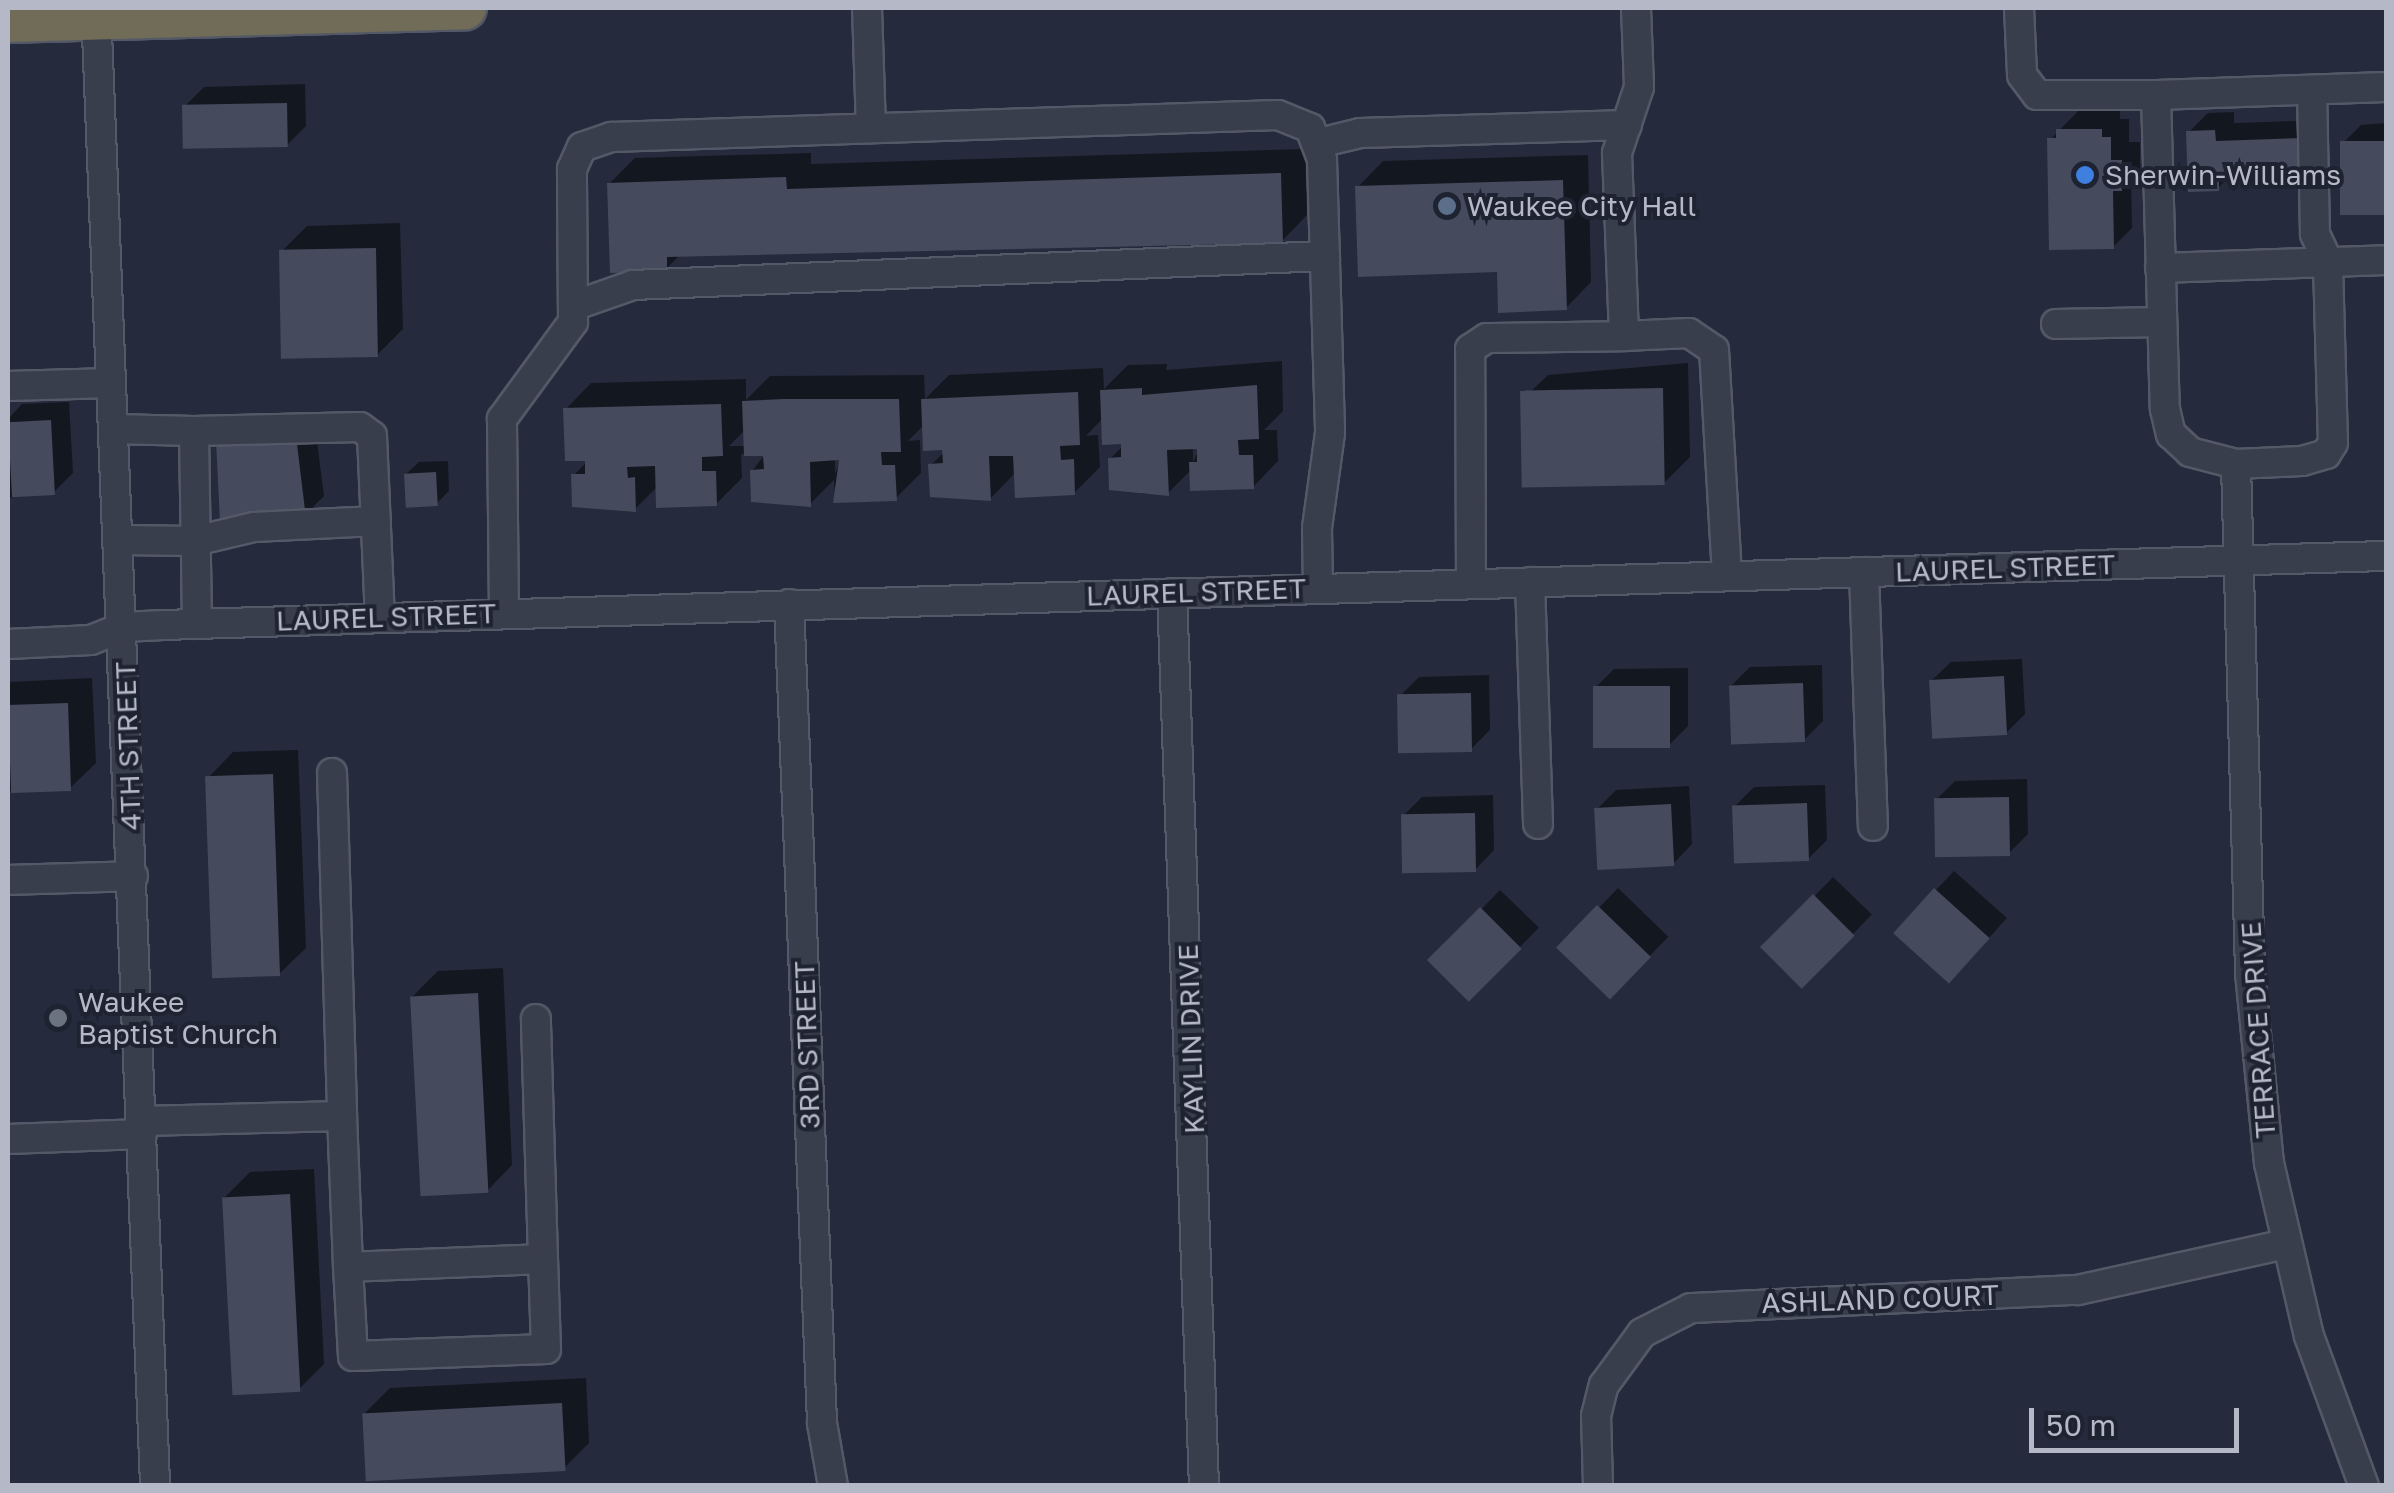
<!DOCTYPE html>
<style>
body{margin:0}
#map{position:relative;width:2394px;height:1493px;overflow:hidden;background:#252b3c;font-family:"Golos Text",sans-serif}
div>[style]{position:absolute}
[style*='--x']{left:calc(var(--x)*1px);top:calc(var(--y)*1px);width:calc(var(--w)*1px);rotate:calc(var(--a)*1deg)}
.shadow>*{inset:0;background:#0007;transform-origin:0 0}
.building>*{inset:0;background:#454a5d;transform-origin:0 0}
.roads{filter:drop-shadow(2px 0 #545967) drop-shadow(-2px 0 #545967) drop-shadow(0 2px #545967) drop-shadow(0 -2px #545967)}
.minor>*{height:28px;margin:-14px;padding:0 14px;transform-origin:14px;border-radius:14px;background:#393e4c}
.highway>*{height:42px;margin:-21px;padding:0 21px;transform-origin:21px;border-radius:21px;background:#716c57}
.dots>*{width:28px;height:28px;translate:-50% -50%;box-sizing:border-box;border:5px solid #1e2331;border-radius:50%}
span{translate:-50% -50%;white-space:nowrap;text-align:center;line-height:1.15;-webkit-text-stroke:8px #1e2331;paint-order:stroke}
.poi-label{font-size:28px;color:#b5b9c7}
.left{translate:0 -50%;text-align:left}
.street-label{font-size:28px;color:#b5b9c7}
.frame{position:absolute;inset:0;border:10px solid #b5b9c7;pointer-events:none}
.scale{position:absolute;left:2029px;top:1408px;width:210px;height:45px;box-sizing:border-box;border:5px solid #b5b9c7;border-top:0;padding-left:12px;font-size:30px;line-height:35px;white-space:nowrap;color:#b5b9c7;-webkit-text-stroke:8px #1e2331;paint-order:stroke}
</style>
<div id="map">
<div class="shadow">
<i style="clip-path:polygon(305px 84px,306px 126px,287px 145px,185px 106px,204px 87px)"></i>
<i style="clip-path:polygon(2078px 111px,2120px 111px,2120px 119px,2129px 119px,2129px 142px,2140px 142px,2140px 169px,2131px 179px,2132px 228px,2113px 247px,2050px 140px)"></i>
<i style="clip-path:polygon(2234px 112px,2234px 123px,2322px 120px,2324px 158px,2226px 180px,2218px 188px,2189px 132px,2208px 113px)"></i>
<i style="clip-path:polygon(2386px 123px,2386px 213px,2345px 215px,2342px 144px,2361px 125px)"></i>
<i style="clip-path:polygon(1305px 149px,1307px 215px,1282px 241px,681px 254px,666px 269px,609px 184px,635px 158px,811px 153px,811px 164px)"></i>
<i style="clip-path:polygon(1588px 155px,1591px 282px,1566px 308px,1358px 187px,1383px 161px)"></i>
<i style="clip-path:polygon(400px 223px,403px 329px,377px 355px,282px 251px,307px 226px)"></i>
<i style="clip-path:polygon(evenodd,1282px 361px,1283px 411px,1264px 430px,1277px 430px,1278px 461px,1253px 487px,1192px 469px,1168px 493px,1142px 494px,1110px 459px,1123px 446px,1103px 418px,1086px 436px,1098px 435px,1100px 467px,1074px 493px,1016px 472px,990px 499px,931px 465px,948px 448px,924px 425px,908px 441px,920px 440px,921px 473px,896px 498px,835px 501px,834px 480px,810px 504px,752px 471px,766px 453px,741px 454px,742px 478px,716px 504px,658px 486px,635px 509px,574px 475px,591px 458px,566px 409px,591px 383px,746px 379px,746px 400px,770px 376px,924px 375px,925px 399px,949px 375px,1103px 368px,1104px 389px,1128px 365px,1167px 364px,1166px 370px,1282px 361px,745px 430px,746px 446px,729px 446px,745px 430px,1282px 361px,1193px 447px,1200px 447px,1193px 462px,1193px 447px,1282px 361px,835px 458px,841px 458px,835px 474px,835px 458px)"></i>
<i style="clip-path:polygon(1688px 363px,1690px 457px,1664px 483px,1522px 400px,1548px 375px)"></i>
<i style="clip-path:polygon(69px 402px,73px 473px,54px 492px,8px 498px,8px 419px,22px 404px)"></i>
<i style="clip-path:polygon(315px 426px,324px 496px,305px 515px,218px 441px)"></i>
<i style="clip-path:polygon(448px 461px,449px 491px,436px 504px,406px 474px,419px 462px)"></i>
<i style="clip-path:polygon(2022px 659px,2025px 714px,2006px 733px,1931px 681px,1951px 662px)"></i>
<i style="clip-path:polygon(1822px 665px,1823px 721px,1804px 740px,1731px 686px,1750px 667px)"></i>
<i style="clip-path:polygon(1688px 668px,1688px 726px,1669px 745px,1595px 688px,1614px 669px)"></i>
<i style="clip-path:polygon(1489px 675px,1490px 730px,1471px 749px,1400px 696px,1419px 677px)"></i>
<i style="clip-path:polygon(92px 678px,96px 763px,70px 788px,8px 791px,8px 682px)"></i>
<i style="clip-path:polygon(298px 750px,306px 948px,280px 973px,208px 778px,233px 752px)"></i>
<i style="clip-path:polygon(2027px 779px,2028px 834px,2009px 853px,1936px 800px,1955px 781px)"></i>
<i style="clip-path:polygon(1825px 785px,1827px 840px,1808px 859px,1735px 806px,1754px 787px)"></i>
<i style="clip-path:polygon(1689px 786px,1692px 844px,1673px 864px,1597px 809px,1616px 790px)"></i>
<i style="clip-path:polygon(1493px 795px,1494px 850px,1475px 870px,1403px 816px,1422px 797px)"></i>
<i style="clip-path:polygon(1954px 871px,2007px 918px,1968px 961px,1936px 890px)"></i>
<i style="left:1833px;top:877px;width:54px;height:99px;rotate:44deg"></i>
<i style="left:1618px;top:888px;width:70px;height:83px;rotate:44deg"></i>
<i style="left:1500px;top:890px;width:54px;height:99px;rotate:44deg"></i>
<i style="clip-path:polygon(503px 968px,512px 1165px,487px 1191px,412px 997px,438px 971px)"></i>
<i style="clip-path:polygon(314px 1169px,324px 1364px,298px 1390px,224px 1198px,250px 1172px)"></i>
<i style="clip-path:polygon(586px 1378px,589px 1443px,564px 1468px,365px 1413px,390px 1388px)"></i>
</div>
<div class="building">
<i style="left:287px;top:103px;width:44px;height:105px;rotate:89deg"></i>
<i style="clip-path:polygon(2056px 129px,2102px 129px,2102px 137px,2111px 137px,2111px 160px,2122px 160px,2122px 191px,2113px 191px,2114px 249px,2049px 250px,2047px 138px,2056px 138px)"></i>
<i style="clip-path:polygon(2215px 130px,2216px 141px,2304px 138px,2306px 180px,2219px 182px,2219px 191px,2188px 192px,2186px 131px)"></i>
<i style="left:2386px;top:141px;width:74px;height:46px;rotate:90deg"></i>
<i style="clip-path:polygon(1281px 173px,1283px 243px,667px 257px,667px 271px,610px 273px,607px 183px,786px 177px,787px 189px)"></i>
<i style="clip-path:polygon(1563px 180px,1567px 310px,1498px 313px,1497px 272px,1358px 277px,1355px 186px)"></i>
<i style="left:376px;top:248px;width:109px;height:97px;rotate:89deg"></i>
<i style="clip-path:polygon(1257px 385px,1259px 439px,1238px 440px,1239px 455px,1253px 455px,1254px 489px,1190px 491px,1189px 462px,1197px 462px,1197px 449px,1167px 450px,1169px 496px,1109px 490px,1108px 458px,1121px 457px,1121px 444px,1102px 445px,1100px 390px,1142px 388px,1142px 395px)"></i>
<i style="left:1663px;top:388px;width:97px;height:143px;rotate:89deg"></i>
<i style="clip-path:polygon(1078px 392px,1080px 445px,1060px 446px,1061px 460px,1074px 459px,1075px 495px,1015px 498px,1013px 456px,989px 456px,991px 501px,930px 497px,928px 464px,943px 463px,942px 450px,923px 451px,921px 399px)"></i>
<i style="clip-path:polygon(784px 399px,899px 399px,901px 452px,881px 452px,882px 465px,895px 465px,897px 501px,833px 503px,839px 460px,810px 462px,811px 507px,751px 502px,750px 470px,764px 469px,763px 456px,744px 456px,742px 401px)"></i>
<i style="clip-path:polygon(721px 404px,723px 456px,702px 457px,702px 471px,716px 471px,717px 506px,656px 508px,655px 466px,627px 467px,628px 478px,635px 477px,636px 512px,572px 507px,571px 474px,585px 474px,585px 461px,565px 461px,563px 408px)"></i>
<i style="left:51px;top:420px;width:75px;height:43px;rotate:87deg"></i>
<i style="clip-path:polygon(274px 437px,274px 445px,297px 444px,306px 518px,220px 522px,216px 440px)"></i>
<i style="left:436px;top:472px;width:34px;height:32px;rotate:87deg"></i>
<i style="left:2004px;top:676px;width:59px;height:75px;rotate:87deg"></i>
<i style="left:1803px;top:683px;width:59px;height:74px;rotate:88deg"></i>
<i style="left:1670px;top:686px;width:62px;height:77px;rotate:90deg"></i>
<i style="left:1471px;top:693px;width:59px;height:74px;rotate:89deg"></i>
<i style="left:68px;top:703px;width:88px;height:60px;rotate:88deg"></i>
<i style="left:273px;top:774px;width:202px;height:68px;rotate:88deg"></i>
<i style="left:2009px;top:797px;width:59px;height:75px;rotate:89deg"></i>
<i style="left:1807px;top:803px;width:58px;height:75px;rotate:88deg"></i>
<i style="left:1671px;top:804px;width:62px;height:77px;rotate:87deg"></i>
<i style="left:1475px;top:813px;width:59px;height:74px;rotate:89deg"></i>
<i style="left:1934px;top:888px;width:75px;height:61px;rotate:42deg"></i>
<i style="left:1813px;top:894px;width:59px;height:75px;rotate:45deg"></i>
<i style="left:1597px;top:905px;width:75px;height:59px;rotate:44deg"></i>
<i style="left:1480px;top:907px;width:59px;height:75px;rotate:45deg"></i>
<i style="left:478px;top:993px;width:200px;height:68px;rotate:87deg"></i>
<i style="left:290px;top:1194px;width:198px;height:68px;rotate:87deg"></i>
<i style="left:562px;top:1403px;width:68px;height:200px;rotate:87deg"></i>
</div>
<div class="roads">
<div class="minor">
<i style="--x:96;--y:8;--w:1479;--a:87.71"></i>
<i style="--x:867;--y:8;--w:120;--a:88.1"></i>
<i style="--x:1636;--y:8;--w:79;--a:87.8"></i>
<i style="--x:1639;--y:87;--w:70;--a:108.4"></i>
<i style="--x:1617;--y:153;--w:183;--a:87.8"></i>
<i style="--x:1624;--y:336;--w:65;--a:-2.6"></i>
<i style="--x:1689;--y:333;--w:30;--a:34"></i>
<i style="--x:1714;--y:350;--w:226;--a:86.7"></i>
<i style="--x:2019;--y:8;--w:67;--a:87.4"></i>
<i style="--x:2022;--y:75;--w:25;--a:53"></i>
<i style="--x:2037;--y:95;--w:119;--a:0"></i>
<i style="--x:2156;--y:95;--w:314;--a:88.4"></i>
<i style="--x:2165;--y:409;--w:26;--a:77"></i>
<i style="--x:2171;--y:434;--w:26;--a:43"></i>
<i style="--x:2190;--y:452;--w:48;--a:14.6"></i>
<i style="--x:2236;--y:464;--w:509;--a:88.42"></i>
<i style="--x:2250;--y:973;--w:191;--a:84.3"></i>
<i style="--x:2269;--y:1163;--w:178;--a:77"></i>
<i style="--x:2309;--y:1336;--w:160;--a:69.9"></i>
<i style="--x:2156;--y:95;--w:230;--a:-2"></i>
<i style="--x:1319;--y:143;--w:42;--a:-13.7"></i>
<i style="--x:1360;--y:133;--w:267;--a:-1.7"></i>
<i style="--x:2160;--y:268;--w:226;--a:-2"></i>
<i style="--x:576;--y:305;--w:60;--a:-19.3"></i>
<i style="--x:633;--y:285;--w:693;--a:-2.4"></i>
<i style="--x:2056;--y:324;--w:105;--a:-1.1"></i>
<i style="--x:8;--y:386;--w:103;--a:-1.7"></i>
<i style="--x:114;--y:429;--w:80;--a:1.4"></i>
<i style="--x:2236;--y:464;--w:66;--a:-2.6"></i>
<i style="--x:2302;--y:461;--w:25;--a:-16"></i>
<i style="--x:2326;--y:454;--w:13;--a:-58"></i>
<i style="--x:2333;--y:443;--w:181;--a:-91.6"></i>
<i style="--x:2328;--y:262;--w:31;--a:-115"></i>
<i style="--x:2315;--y:234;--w:144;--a:-91.2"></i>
<i style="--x:121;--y:540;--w:74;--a:0.8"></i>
<i style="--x:195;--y:541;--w:61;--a:-13.3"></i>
<i style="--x:254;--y:527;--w:122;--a:-2.8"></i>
<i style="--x:1864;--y:572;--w:254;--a:88"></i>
<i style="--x:1530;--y:582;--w:242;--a:88.1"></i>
<i style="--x:1471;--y:584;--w:235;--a:-90.2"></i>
<i style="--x:1470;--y:349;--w:20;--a:-33"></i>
<i style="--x:1487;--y:338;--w:137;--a:-0.8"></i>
<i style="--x:1172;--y:593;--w:894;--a:87.95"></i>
<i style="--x:789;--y:604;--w:820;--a:87.69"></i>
<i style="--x:822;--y:1423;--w:64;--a:80.1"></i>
<i style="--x:504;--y:613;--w:194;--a:-90.6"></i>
<i style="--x:502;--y:419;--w:120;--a:-53.8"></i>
<i style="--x:573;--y:322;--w:153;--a:-90.4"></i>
<i style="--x:572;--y:169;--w:24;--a:-66"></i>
<i style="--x:582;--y:147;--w:31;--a:-19"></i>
<i style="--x:611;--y:137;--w:667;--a:-1.89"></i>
<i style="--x:1278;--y:115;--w:35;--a:22"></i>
<i style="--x:1310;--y:128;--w:34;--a:69"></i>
<i style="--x:1322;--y:160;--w:273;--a:88.3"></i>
<i style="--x:1330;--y:433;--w:96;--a:97.8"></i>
<i style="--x:1317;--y:528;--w:61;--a:89.1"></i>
<i style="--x:197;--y:624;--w:193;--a:-90.9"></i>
<i style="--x:194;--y:431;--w:166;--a:-1.4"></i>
<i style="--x:360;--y:427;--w:15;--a:37"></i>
<i style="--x:372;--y:436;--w:181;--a:87.5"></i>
<i style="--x:8;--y:644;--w:83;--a:-2.8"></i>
<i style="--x:91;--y:640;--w:35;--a:-22"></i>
<i style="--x:124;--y:627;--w:39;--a:-3"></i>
<i style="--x:163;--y:625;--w:2224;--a:-1.78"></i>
<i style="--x:332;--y:773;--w:343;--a:88.3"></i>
<i style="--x:8;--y:880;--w:125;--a:-1.8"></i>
<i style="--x:142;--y:1121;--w:200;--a:-1.4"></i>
<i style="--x:342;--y:1116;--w:151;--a:87.7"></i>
<i style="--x:348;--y:1267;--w:195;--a:-2.3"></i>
<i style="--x:543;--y:1259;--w:240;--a:-91.7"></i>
<i style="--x:8;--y:1139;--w:134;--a:-2.1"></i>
<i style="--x:348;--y:1267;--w:89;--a:86.8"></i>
<i style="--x:353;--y:1356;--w:193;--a:-2.1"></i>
<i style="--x:546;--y:1349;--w:90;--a:-91.9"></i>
<i style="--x:1598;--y:1486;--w:70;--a:-91.6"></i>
<i style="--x:1596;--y:1416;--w:32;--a:-76"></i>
<i style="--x:1604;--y:1385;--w:64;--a:-53.8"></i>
<i style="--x:1642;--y:1333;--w:55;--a:-27"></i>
<i style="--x:1691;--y:1308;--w:387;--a:-2.7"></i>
<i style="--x:2078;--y:1290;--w:212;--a:-12.5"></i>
</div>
<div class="highway">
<i style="--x:8;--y:21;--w:457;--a:-1.6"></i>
</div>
</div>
<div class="dots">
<i style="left:2085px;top:175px;background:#3f7fe0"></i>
<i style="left:1447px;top:206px;background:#5c6f8a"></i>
<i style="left:58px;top:1018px;background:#6b7280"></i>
</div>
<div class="poi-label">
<span class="left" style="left:2105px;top:175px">Sherwin-Williams</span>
<span class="left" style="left:1467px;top:206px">Waukee City Hall</span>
<span class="left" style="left:78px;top:1018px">Waukee<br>Baptist Church</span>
</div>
<div class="street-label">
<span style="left:2005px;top:568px;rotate:-2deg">LAUREL STREET</span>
<span style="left:1196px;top:592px;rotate:-2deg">LAUREL STREET</span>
<span style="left:386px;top:617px;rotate:-2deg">LAUREL STREET</span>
<span style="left:128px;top:746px;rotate:-92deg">4TH STREET</span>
<span style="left:2258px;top:1030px;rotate:-94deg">TERRACE DRIVE</span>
<span style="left:1191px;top:1039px;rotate:-92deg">KAYLIN DRIVE</span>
<span style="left:807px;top:1045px;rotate:-92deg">3RD STREET</span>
<span style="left:1880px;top:1299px;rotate:-2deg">ASHLAND COURT</span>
</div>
<div class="frame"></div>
<div class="scale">50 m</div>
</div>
